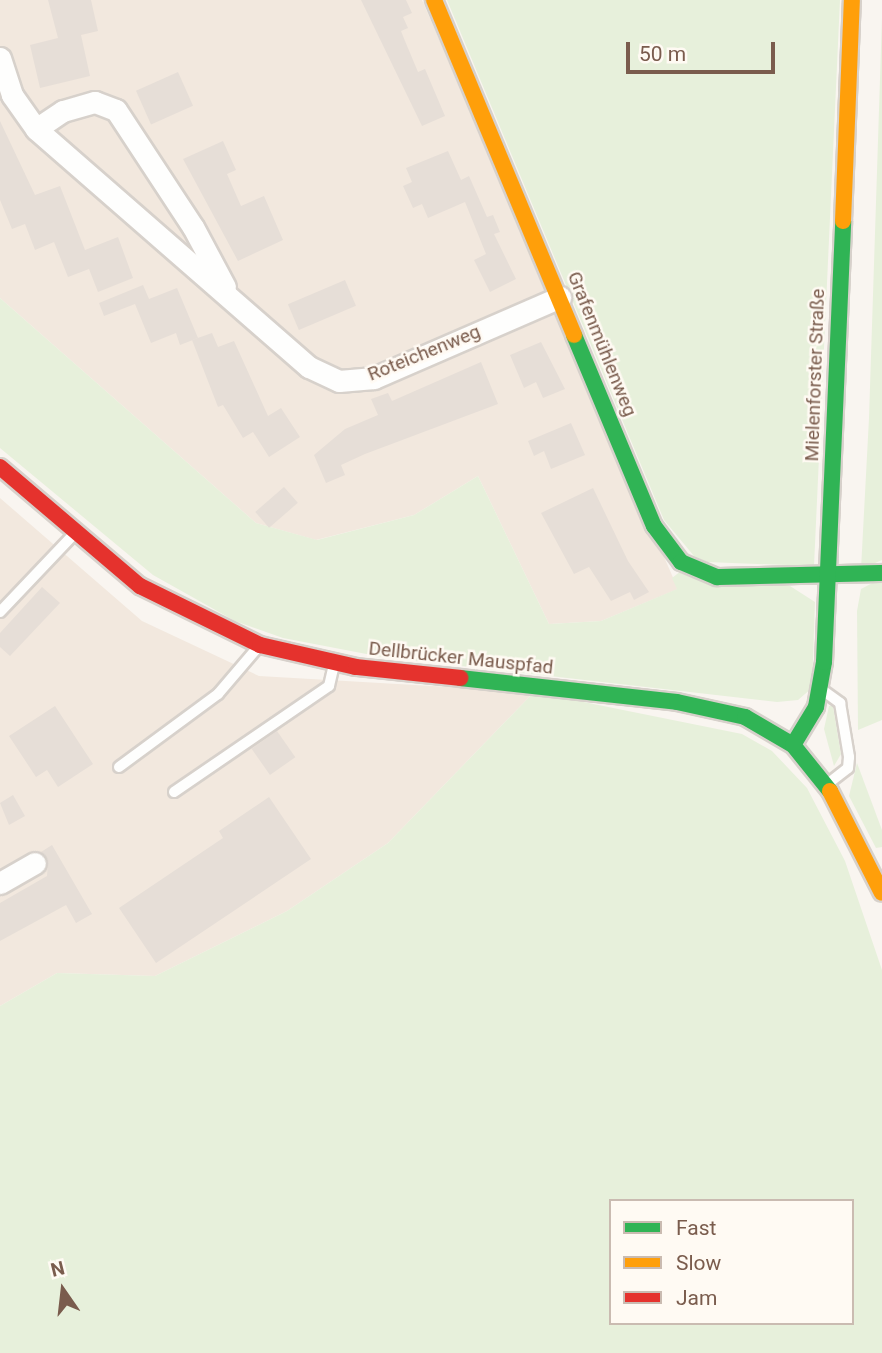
<!DOCTYPE html>
<meta charset="utf-8">
<style>
body{margin:0}
#map{position:relative;width:882px;height:1353px;overflow:hidden;background:#f9f5f0;font-family:Roboto,sans-serif}
div>[style]{position:absolute}
[style*='--x']{left:calc(var(--x)*1px);top:calc(var(--y)*1px);width:calc(var(--w)*1px);rotate:calc(var(--a)*1deg)}
.residential>*{inset:0;background:#f2e8de}
.green>*{inset:0;background:#e7f0db}
.building>*{inset:0;background:#e6ded7;transform-origin:0 0}
.roads{filter:drop-shadow(2px 0 #d7d1cb) drop-shadow(-2px 0 #d7d1cb) drop-shadow(0 2px #d7d1cb) drop-shadow(0 -2px #d7d1cb)}
.lane>*{height:10px;margin:-5px;padding:0 5px;transform-origin:5px;border-radius:5px;background:#fefefd}
.street>*{height:21px;margin:-10.5px;padding:0 10.5px;transform-origin:10.5px;border-radius:10.5px;background:#fefefd}
.fast>*{height:16px;margin:-8px;padding:0 8px;transform-origin:8px;border-radius:8px;background:#30b455}
.slow>*{height:16px;margin:-8px;padding:0 8px;transform-origin:8px;border-radius:8px;background:#ff9f0a}
.jam>*{height:16px;margin:-8px;padding:0 8px;transform-origin:8px;border-radius:8px;background:#e5322d}
span{translate:-50% -50%;white-space:nowrap;text-align:center;line-height:1.15;-webkit-text-stroke:5px #fffaf3;paint-order:stroke}
.street-label{font-size:19px;color:#7a5c4d}
.legend{position:absolute;left:609px;top:1199px;width:245px;height:126px;box-sizing:border-box;background:#fffaf3;border:2px solid #cabbb1;margin:0;padding:9px 12px;list-style:none;font-size:21px;color:#7a5c4d}
.legend li{display:flex;align-items:center;gap:14px;height:35px}
.legend b{width:35px;border:2px solid #cabbb1}
.north{position:absolute;left:28px;top:1255px;width:70px;height:70px;-webkit-text-stroke:5px #fffaf3;paint-order:stroke;rotate:346deg;font-size:19px;font-weight:700;line-height:28px;text-align:center;color:#7a5c4d}
.north::after{content:'';display:block;margin:auto;width:24px;height:32px;background:#7a5c4d;clip-path:polygon(50% 0,100% 100%,50% 72%,0 100%)}
.scale{position:absolute;left:626px;top:42px;width:149px;height:32px;box-sizing:border-box;border:4px solid #7a5c4d;border-top:0;padding-left:9px;font-size:21px;line-height:24px;white-space:nowrap;color:#7a5c4d;-webkit-text-stroke:5px #fffaf3;paint-order:stroke}
</style>
<div id="map">
<div class="residential">
<i style="clip-path:polygon(0 0,422px 0,678px 589px,601px 621px,549px 624px,478px 476px,414px 515px,316px 540px,256px 523px,0 298px)"></i>
<i style="clip-path:polygon(0 498px,142px 621px,259px 676px,534px 692px,388px 843px,287px 911px,155px 976px,57px 973px,0 1006px)"></i>
</div>
<div class="green">
<i style="clip-path:polygon(447px 0,840px 0,814px 566px,707px 562px,694px 556px,664px 520px)"></i>
<i style="clip-path:polygon(882px 17px,882px 560px,861px 569px,869px 418px)"></i>
<i style="clip-path:polygon(0 298px,256px 523px,317px 540px,414px 515px,478px 476px,549px 624px,601px 621px,677px 589px,672px 578px,686px 567px,790px 586px,815px 602px,812px 688px,798px 700px,777px 702px,382px 657px,283px 638px,235px 621px,153px 575px,0 448px)"></i>
<i style="clip-path:polygon(882px 578px,882px 720px,858px 730px,857px 611px,861px 589px)"></i>
<i style="clip-path:polygon(evenodd,534px 692px,742px 734px,772px 751px,807px 788px,845px 861px,882px 970px,882px 1353px,0 1353px,0 1006px,57px 973px,155px 976px,287px 911px,388px 843px,534px 692px,611px 1201px,852px 1201px,852px 1323px,611px 1323px,611px 1201px)"></i>
<i style="clip-path:polygon(829px 706px,833px 706px,841px 754px,834px 766px,824px 729px)"></i>
<i style="clip-path:polygon(857px 763px,882px 830px,882px 847px,876px 848px,849px 796px)"></i>
</div>
<div class="building">
<i style="clip-path:polygon(48px 0,91px 0,98px 31px,81px 35px,90px 76px,40px 88px,30px 45px,58px 38px)"></i>
<i style="clip-path:polygon(361px 0,406px 0,412px 13px,403px 17px,408px 28px,401px 31px,405px 41px,418px 72px,425px 69px,445px 116px,422px 126px)"></i>
<i style="left:178px;top:72px;width:37px;height:46px;rotate:66deg"></i>
<i style="clip-path:polygon(0 121px,35px 195px,60px 186px,85px 250px,118px 237px,133px 278px,98px 292px,89px 269px,68px 277px,54px 242px,35px 250px,25px 224px,12px 229px,0 200px)"></i>
<i style="clip-path:polygon(223px 141px,236px 170px,227px 174px,241px 206px,264px 196px,283px 240px,238px 261px,183px 159px)"></i>
<i style="clip-path:polygon(448px 151px,461px 180px,469px 176px,487px 217px,493px 215px,500px 232px,494px 234px,516px 279px,490px 292px,474px 260px,486px 254px,465px 202px,428px 218px,422px 204px,413px 208px,403px 186px,412px 182px,406px 168px)"></i>
<i style="left:345px;top:280px;width:28px;height:62px;rotate:67deg"></i>
<i style="clip-path:polygon(143px 285px,149px 299px,177px 288px,198px 338px,180px 345px,176px 333px,151px 343px,135px 304px,104px 316px,99px 303px)"></i>
<i style="clip-path:polygon(212px 333px,218px 347px,234px 341px,268px 416px,281px 408px,300px 437px,269px 457px,253px 432px,243px 438px,223px 405px,218px 407px,192px 340px)"></i>
<i style="clip-path:polygon(541px 342px,565px 389px,543px 398px,536px 382px,524px 388px,510px 355px)"></i>
<i style="clip-path:polygon(481px 362px,498px 404px,365px 454px,341px 465px,345px 475px,326px 483px,314px 455px,345px 429px,378px 415px,371px 399px,388px 393px,392px 401px)"></i>
<i style="clip-path:polygon(571px 423px,585px 455px,551px 469px,544px 451px,534px 456px,528px 441px)"></i>
<i style="left:284px;top:487px;width:21px;height:38px;rotate:49deg"></i>
<i style="clip-path:polygon(593px 488px,628px 561px,649px 592px,634px 600px,630px 592px,611px 601px,589px 567px,574px 574px,541px 513px)"></i>
<i style="clip-path:polygon(42px 587px,60px 603px,10px 656px,0 647px,0 633px)"></i>
<i style="clip-path:polygon(55px 706px,93px 764px,58px 787px,47px 770px,36px 777px,9px 736px)"></i>
<i style="left:277px;top:731px;width:32px;height:31px;rotate:55deg"></i>
<i style="clip-path:polygon(13px 795px,25px 816px,9px 825px,0 803px)"></i>
<i style="clip-path:polygon(269px 797px,311px 859px,156px 963px,119px 908px,223px 838px,219px 831px)"></i>
<i style="clip-path:polygon(52px 845px,92px 914px,76px 923px,66px 905px,0 941px,0 903px,47px 876px,48px 862px,41px 852px)"></i>
</div>
<div class="roads">
<div class="lane">
<i style="--x:0;--y:612;--w:109;--a:-46.5"></i>
<i style="--x:821;--y:689;--w:24;--a:36"></i>
<i style="--x:840;--y:703;--w:55;--a:80.5"></i>
<i style="--x:849;--y:757;--w:11;--a:95"></i>
<i style="--x:848;--y:768;--w:23;--a:142"></i>
<i style="--x:119;--y:767;--w:123;--a:-36.4"></i>
<i style="--x:218;--y:694;--w:63;--a:-49.5"></i>
<i style="--x:174;--y:792;--w:188;--a:-34.4"></i>
<i style="--x:329;--y:686;--w:22;--a:-77"></i>
</div>
<div class="street">
<i style="--x:0;--y:58;--w:39;--a:72"></i>
<i style="--x:12;--y:95;--w:42;--a:54.8"></i>
<i style="--x:36;--y:129;--w:362;--a:41.1"></i>
<i style="--x:309;--y:367;--w:33;--a:25"></i>
<i style="--x:339;--y:381;--w:35;--a:-5"></i>
<i style="--x:374;--y:378;--w:203;--a:-23.5"></i>
<i style="--x:36;--y:129;--w:32;--a:-34"></i>
<i style="--x:63;--y:111;--w:33;--a:-16"></i>
<i style="--x:95;--y:102;--w:22;--a:21"></i>
<i style="--x:116;--y:110;--w:140;--a:56.7"></i>
<i style="--x:193;--y:227;--w:68;--a:61.9"></i>
<i style="--x:0;--y:883;--w:40;--a:-29.7"></i>
</div>
<div class="fast">
<i style="--x:574;--y:335;--w:207;--a:67.3"></i>
<i style="--x:654;--y:526;--w:45;--a:53.1"></i>
<i style="--x:681;--y:562;--w:39;--a:23"></i>
<i style="--x:717;--y:577;--w:165;--a:-1.4"></i>
<i style="--x:460;--y:678;--w:218;--a:6.3"></i>
<i style="--x:677;--y:702;--w:70;--a:12.4"></i>
<i style="--x:745;--y:717;--w:56;--a:30.3"></i>
<i style="--x:793;--y:745;--w:59;--a:51.2"></i>
<i style="--x:793;--y:745;--w:44;--a:-58.8"></i>
<i style="--x:816;--y:707;--w:46;--a:-79.9"></i>
<i style="--x:824;--y:662;--w:441;--a:-87.5"></i>
</div>
<div class="slow">
<i style="--x:434;--y:0;--w:363;--a:67.3"></i>
<i style="--x:843;--y:221;--w:221;--a:-87.7"></i>
<i style="--x:830;--y:791;--w:114;--a:63"></i>
</div>
<div class="jam">
<i style="--x:0;--y:467;--w:184;--a:40.4"></i>
<i style="--x:140;--y:586;--w:134;--a:26.2"></i>
<i style="--x:260;--y:645;--w:98;--a:12.9"></i>
<i style="--x:356;--y:667;--w:105;--a:6"></i>
</div>
</div>
<div class="street-label">
<span style="left:602px;top:344px;rotate:68deg">Grafenmühlenweg</span>
<span style="left:424px;top:353px;rotate:-22deg">Roteichenweg</span>
<span style="left:815px;top:375px;rotate:-88deg">Mielenforster Straße</span>
<span style="left:461px;top:658px;rotate:6deg">Dellbrücker Mauspfad</span>
</div>
<ul class="legend">
<li><b style="height:9px;background:#30b455"></b>Fast</li>
<li><b style="height:9px;background:#ff9f0a"></b>Slow</li>
<li><b style="height:9px;background:#e5322d"></b>Jam</li>
</ul>
<div class="north">N</div>
<div class="scale">50 m</div>
</div>
